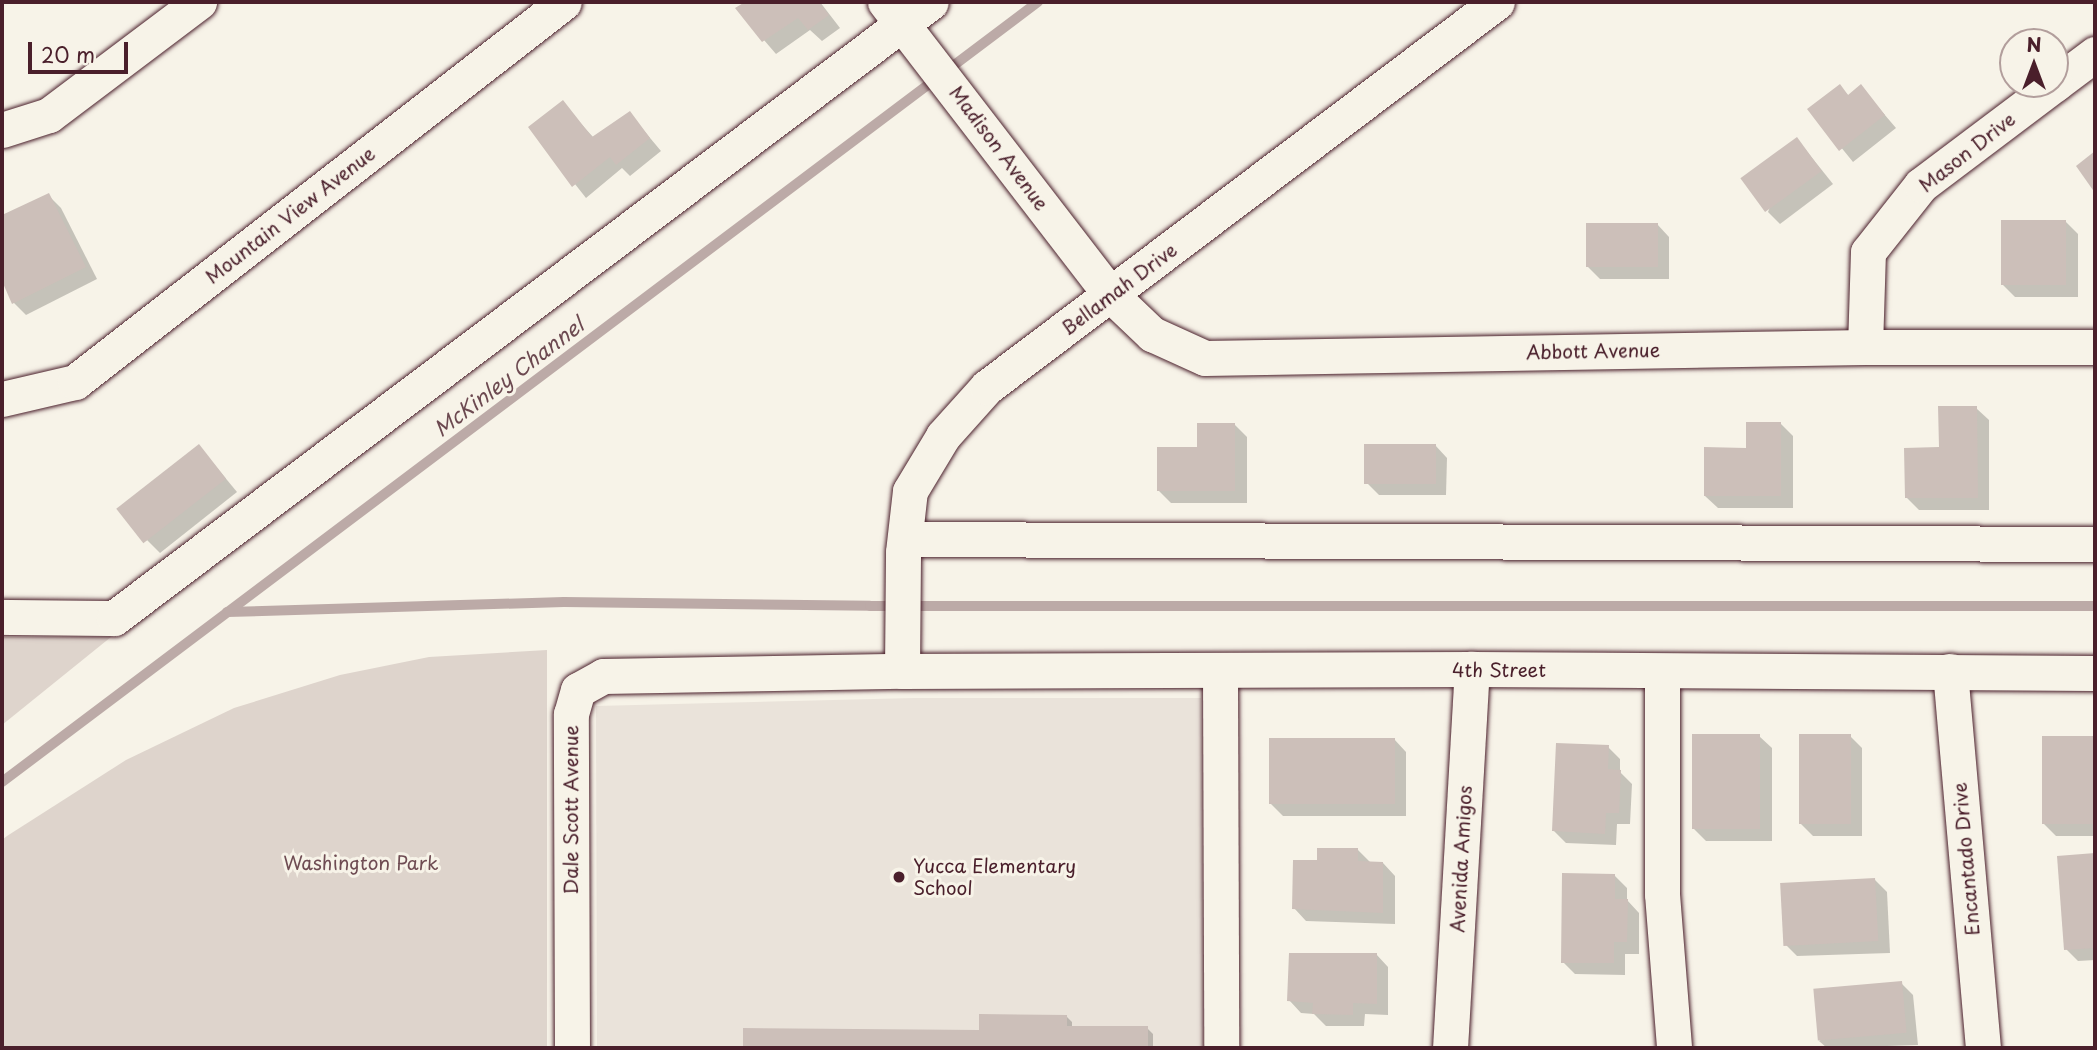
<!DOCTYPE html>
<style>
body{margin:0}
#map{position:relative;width:2097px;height:1050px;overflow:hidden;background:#f7f3e8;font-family:"Playpen Sans",sans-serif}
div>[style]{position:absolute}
.built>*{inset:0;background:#eae3da}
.green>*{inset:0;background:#ded4cc}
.shadow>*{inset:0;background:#0003}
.stream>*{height:10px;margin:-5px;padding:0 5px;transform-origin:5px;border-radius:5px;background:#bcaaa7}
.building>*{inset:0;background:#ccbfb9;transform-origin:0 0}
.roads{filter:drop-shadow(0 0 2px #4a1f2b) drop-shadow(0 0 2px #4a1f2b)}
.minor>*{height:35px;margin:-17.5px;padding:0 17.5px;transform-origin:17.5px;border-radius:17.5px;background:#f7f3e8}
.dots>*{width:19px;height:19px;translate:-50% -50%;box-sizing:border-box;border:4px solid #f7f3e8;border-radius:50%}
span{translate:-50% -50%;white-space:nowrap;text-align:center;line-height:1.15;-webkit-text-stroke:6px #f7f3e8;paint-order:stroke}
.street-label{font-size:19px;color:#4a1f2b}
.park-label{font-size:19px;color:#6f4c53}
.poi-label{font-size:19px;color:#4a1f2b}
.left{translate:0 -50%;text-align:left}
.water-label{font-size:21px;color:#6c4950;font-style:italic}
.frame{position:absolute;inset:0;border:4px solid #4a1f2b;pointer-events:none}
.north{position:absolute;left:1999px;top:28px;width:70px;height:70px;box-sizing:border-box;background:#f7f3e8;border:2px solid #b29e9c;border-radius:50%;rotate:0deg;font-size:19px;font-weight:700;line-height:28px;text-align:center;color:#4a1f2b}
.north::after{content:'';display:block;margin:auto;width:24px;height:32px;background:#4a1f2b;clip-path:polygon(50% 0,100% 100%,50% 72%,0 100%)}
.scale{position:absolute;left:28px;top:42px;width:100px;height:32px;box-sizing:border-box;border:4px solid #4a1f2b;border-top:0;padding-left:9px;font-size:21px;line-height:24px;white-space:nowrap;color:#4a1f2b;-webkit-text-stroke:5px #f7f3e8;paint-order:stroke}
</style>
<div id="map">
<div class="built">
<div style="clip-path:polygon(914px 698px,1201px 698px,1203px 1048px,597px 1048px,596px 706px)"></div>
</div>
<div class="green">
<div style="clip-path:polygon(2px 637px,111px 637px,2px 725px)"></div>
<div style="clip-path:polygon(547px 650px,547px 1048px,2px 1048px,2px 840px,7px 836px,126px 760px,234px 708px,340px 675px,429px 657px)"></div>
</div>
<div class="shadow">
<div style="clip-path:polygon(748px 2px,820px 2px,840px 28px,822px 41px,810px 30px,776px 54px,737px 9px)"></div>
<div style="clip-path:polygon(1840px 87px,1849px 96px,1861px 87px,1896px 128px,1853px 162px,1810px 109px)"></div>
<div style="clip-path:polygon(562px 103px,594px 138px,630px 114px,661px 151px,630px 176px,622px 168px,586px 198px,530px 127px)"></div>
<div style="clip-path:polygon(1797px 139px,1833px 184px,1780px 224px,1768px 212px)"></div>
<div style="clip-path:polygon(49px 196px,61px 208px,97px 279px,26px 315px,14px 303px,2px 277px,2px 217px)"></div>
<div style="clip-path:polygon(2066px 222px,2078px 234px,2078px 297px,2015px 297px,2003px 285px)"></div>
<div style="clip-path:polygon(1657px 224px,1669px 237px,1669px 279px,1600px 279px,1588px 267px)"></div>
<div style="clip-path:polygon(1976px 408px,1989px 420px,1989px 510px,1919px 510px,1906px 497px,1941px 449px)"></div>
<div style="clip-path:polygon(1234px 424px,1247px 437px,1247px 503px,1171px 503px,1159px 491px,1198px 449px)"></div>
<div style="clip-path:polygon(1781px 424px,1793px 436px,1793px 508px,1718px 508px,1705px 496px,1748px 450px)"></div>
<div style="clip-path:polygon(1435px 445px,1447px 458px,1446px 495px,1379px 495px,1367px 483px)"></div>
<div style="clip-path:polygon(199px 446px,237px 492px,160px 553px,147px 540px)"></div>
<div style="clip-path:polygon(1759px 736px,1772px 748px,1772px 841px,1706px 841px,1694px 829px)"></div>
<div style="clip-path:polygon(1850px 736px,1862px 748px,1862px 836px,1813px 836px,1801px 824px)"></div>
<div style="clip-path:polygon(2094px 738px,2095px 836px,2056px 836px,2044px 824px)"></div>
<div style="clip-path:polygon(1394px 739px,1406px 752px,1406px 816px,1283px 816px,1271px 804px)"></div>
<div style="clip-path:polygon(1608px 747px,1620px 759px,1620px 772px,1632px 784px,1630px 824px,1617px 824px,1616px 845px,1566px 843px,1554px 831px)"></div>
<div style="clip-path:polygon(1358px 850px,1371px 863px,1383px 863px,1395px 876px,1395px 924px,1306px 921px,1294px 908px,1319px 862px)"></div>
<div style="clip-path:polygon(2095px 855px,2095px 960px,2078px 961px,2066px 949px,2059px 857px)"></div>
<div style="clip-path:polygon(1615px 876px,1627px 888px,1627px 900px,1639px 913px,1639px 954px,1625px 954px,1625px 975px,1575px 974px,1563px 962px)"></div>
<div style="clip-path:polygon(1875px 880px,1887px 892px,1890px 953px,1797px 956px,1785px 944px)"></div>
<div style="clip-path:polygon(1376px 954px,1388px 967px,1388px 1015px,1365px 1014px,1364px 1026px,1326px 1026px,1314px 1014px,1301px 1013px,1289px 1000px)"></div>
<div style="clip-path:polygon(1901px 983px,1913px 995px,1918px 1045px,1827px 1048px,1819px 1041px)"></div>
<div style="clip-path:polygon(1067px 1017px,1072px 1022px,1072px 1028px,1147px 1028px,1153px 1034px,1153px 1048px,745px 1048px,745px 1029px,981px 1032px)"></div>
</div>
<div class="stream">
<div style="left:227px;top:612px;width:337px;rotate:-1.7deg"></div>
<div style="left:564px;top:602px;width:306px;rotate:0.7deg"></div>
<div style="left:870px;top:606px;width:1225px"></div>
<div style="left:2px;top:782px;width:1297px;rotate:-36.98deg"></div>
</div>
<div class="building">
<div style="clip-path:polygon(745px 2px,819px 2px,829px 15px,808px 30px,798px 18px,762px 42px,735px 8px)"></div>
<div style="clip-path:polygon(1840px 84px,1848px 95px,1861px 84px,1885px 115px,1839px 151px,1807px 109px)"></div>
<div style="clip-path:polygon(563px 100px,592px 137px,630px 111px,650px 138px,616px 165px,610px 157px,572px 187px,528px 127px)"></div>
<div style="left:1797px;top:137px;width:42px;height:70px;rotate:54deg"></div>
<div style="clip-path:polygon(2095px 151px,2095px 193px,2076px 166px)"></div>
<div style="clip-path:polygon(49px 193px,86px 267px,12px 304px,2px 281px,2px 215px)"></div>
<div style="left:2001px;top:220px;width:65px;height:65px"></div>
<div style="left:1586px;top:223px;width:72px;height:44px"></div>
<div style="clip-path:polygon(1938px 406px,1977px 406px,1978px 498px,1905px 498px,1904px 448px,1939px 447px)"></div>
<div style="clip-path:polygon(1746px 422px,1781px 422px,1781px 496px,1704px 496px,1704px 447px,1746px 448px)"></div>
<div style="clip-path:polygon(1197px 423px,1235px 423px,1235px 491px,1157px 491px,1157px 447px,1197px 447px)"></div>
<div style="left:199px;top:444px;width:44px;height:105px;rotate:52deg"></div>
<div style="left:1364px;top:444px;width:72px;height:40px"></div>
<div style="left:1692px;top:734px;width:68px;height:95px"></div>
<div style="left:1799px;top:734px;width:52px;height:90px"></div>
<div style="left:2042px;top:736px;width:53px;height:88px"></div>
<div style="left:1269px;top:738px;width:126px;height:66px"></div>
<div style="clip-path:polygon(1556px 743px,1609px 745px,1608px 769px,1621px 770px,1619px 813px,1606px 813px,1605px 834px,1552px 831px)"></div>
<div style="clip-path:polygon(1317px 848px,1358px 848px,1358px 861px,1383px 862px,1383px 913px,1292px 909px,1293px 860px,1317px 860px)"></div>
<div style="clip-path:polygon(2095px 853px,2095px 948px,2064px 950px,2057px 856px)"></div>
<div style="clip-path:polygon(1562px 873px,1615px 874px,1615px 899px,1628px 899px,1627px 942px,1614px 942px,1614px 963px,1561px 963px)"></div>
<div style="left:1875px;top:878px;width:63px;height:95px;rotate:87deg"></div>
<div style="clip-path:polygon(1289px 953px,1377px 953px,1377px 1004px,1353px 1003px,1353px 1015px,1312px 1014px,1313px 1003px,1287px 1001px)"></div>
<div style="left:1902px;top:981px;width:52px;height:89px;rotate:85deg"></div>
<div style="clip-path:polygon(979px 1014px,1067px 1015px,1067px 1026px,1148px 1026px,1148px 1048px,743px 1048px,743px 1028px,979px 1030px)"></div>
</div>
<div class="roads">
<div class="minor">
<div style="left:885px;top:2px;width:370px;rotate:52.4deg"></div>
<div style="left:1111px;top:295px;width:57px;rotate:43.6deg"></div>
<div style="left:1152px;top:334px;width:58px;rotate:24.4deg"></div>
<div style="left:1205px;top:358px;width:660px;rotate:-0.95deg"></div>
<div style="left:1865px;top:347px;width:230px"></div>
<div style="left:2055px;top:84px;width:50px;rotate:-36.9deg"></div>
<div style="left:2px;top:130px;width:49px;rotate:-17.7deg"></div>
<div style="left:49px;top:115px;width:188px;rotate:-37deg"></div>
<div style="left:1865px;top:347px;width:95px;rotate:-88.2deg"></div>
<div style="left:1868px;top:252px;width:85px;rotate:-51.7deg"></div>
<div style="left:1921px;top:185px;width:168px;rotate:-37deg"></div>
<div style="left:2px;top:399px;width:75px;rotate:-13.1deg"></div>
<div style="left:75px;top:382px;width:619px;rotate:-37.85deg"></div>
<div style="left:905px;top:539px;width:1190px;rotate:0.24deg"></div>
<div style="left:2px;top:617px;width:112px;rotate:0.5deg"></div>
<div style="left:114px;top:618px;width:1023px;rotate:-37.02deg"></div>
<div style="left:902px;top:671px;width:119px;rotate:-89.5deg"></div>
<div style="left:903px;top:552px;width:61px;rotate:-83.5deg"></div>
<div style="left:910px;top:491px;width:64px;rotate:-59deg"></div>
<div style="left:943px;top:436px;width:66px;rotate:-48.1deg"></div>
<div style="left:987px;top:387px;width:639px;rotate:-37.05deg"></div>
<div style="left:1950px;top:671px;width:378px;rotate:85deg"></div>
<div style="left:1220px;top:672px;width:376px;rotate:89.8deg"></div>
<div style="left:1662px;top:672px;width:222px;rotate:90deg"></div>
<div style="left:1662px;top:894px;width:154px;rotate:85.5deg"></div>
<div style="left:572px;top:1048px;width:334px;rotate:-90.2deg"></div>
<div style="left:571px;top:714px;width:25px;rotate:-74deg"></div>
<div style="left:578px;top:690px;width:29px;rotate:-29deg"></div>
<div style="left:603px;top:676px;width:299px;rotate:-1deg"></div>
<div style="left:902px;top:671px;width:570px;rotate:-0.2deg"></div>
<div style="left:1472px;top:669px;width:623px;rotate:0.37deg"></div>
<div style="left:1450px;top:1048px;width:380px;rotate:-86.7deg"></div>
</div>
</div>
<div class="dots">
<div style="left:899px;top:877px;background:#4a1f2b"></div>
</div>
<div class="street-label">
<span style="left:999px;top:148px;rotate:53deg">Madison Avenue</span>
<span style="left:1967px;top:152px;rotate:-38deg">Mason Drive</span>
<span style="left:290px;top:215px;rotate:-38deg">Mountain View Avenue</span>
<span style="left:1119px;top:289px;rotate:-37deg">Bellamah Drive</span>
<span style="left:1593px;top:351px;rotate:-1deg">Abbott Avenue</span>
<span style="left:1499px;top:670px">4th Street</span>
<span style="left:571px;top:810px;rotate:-90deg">Dale Scott Avenue</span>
<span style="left:1461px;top:859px;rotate:-87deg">Avenida Amigos</span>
<span style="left:1966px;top:859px;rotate:-95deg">Encantado Drive</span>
</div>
<div class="park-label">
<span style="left:361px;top:863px">Washington Park</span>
</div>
<div class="poi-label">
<span class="left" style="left:913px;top:877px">Yucca Elementary<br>School</span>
</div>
<div class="water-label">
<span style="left:508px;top:376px;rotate:-37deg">McKinley Channel</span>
</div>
<div class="frame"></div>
<div class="north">N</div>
<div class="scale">20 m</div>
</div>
